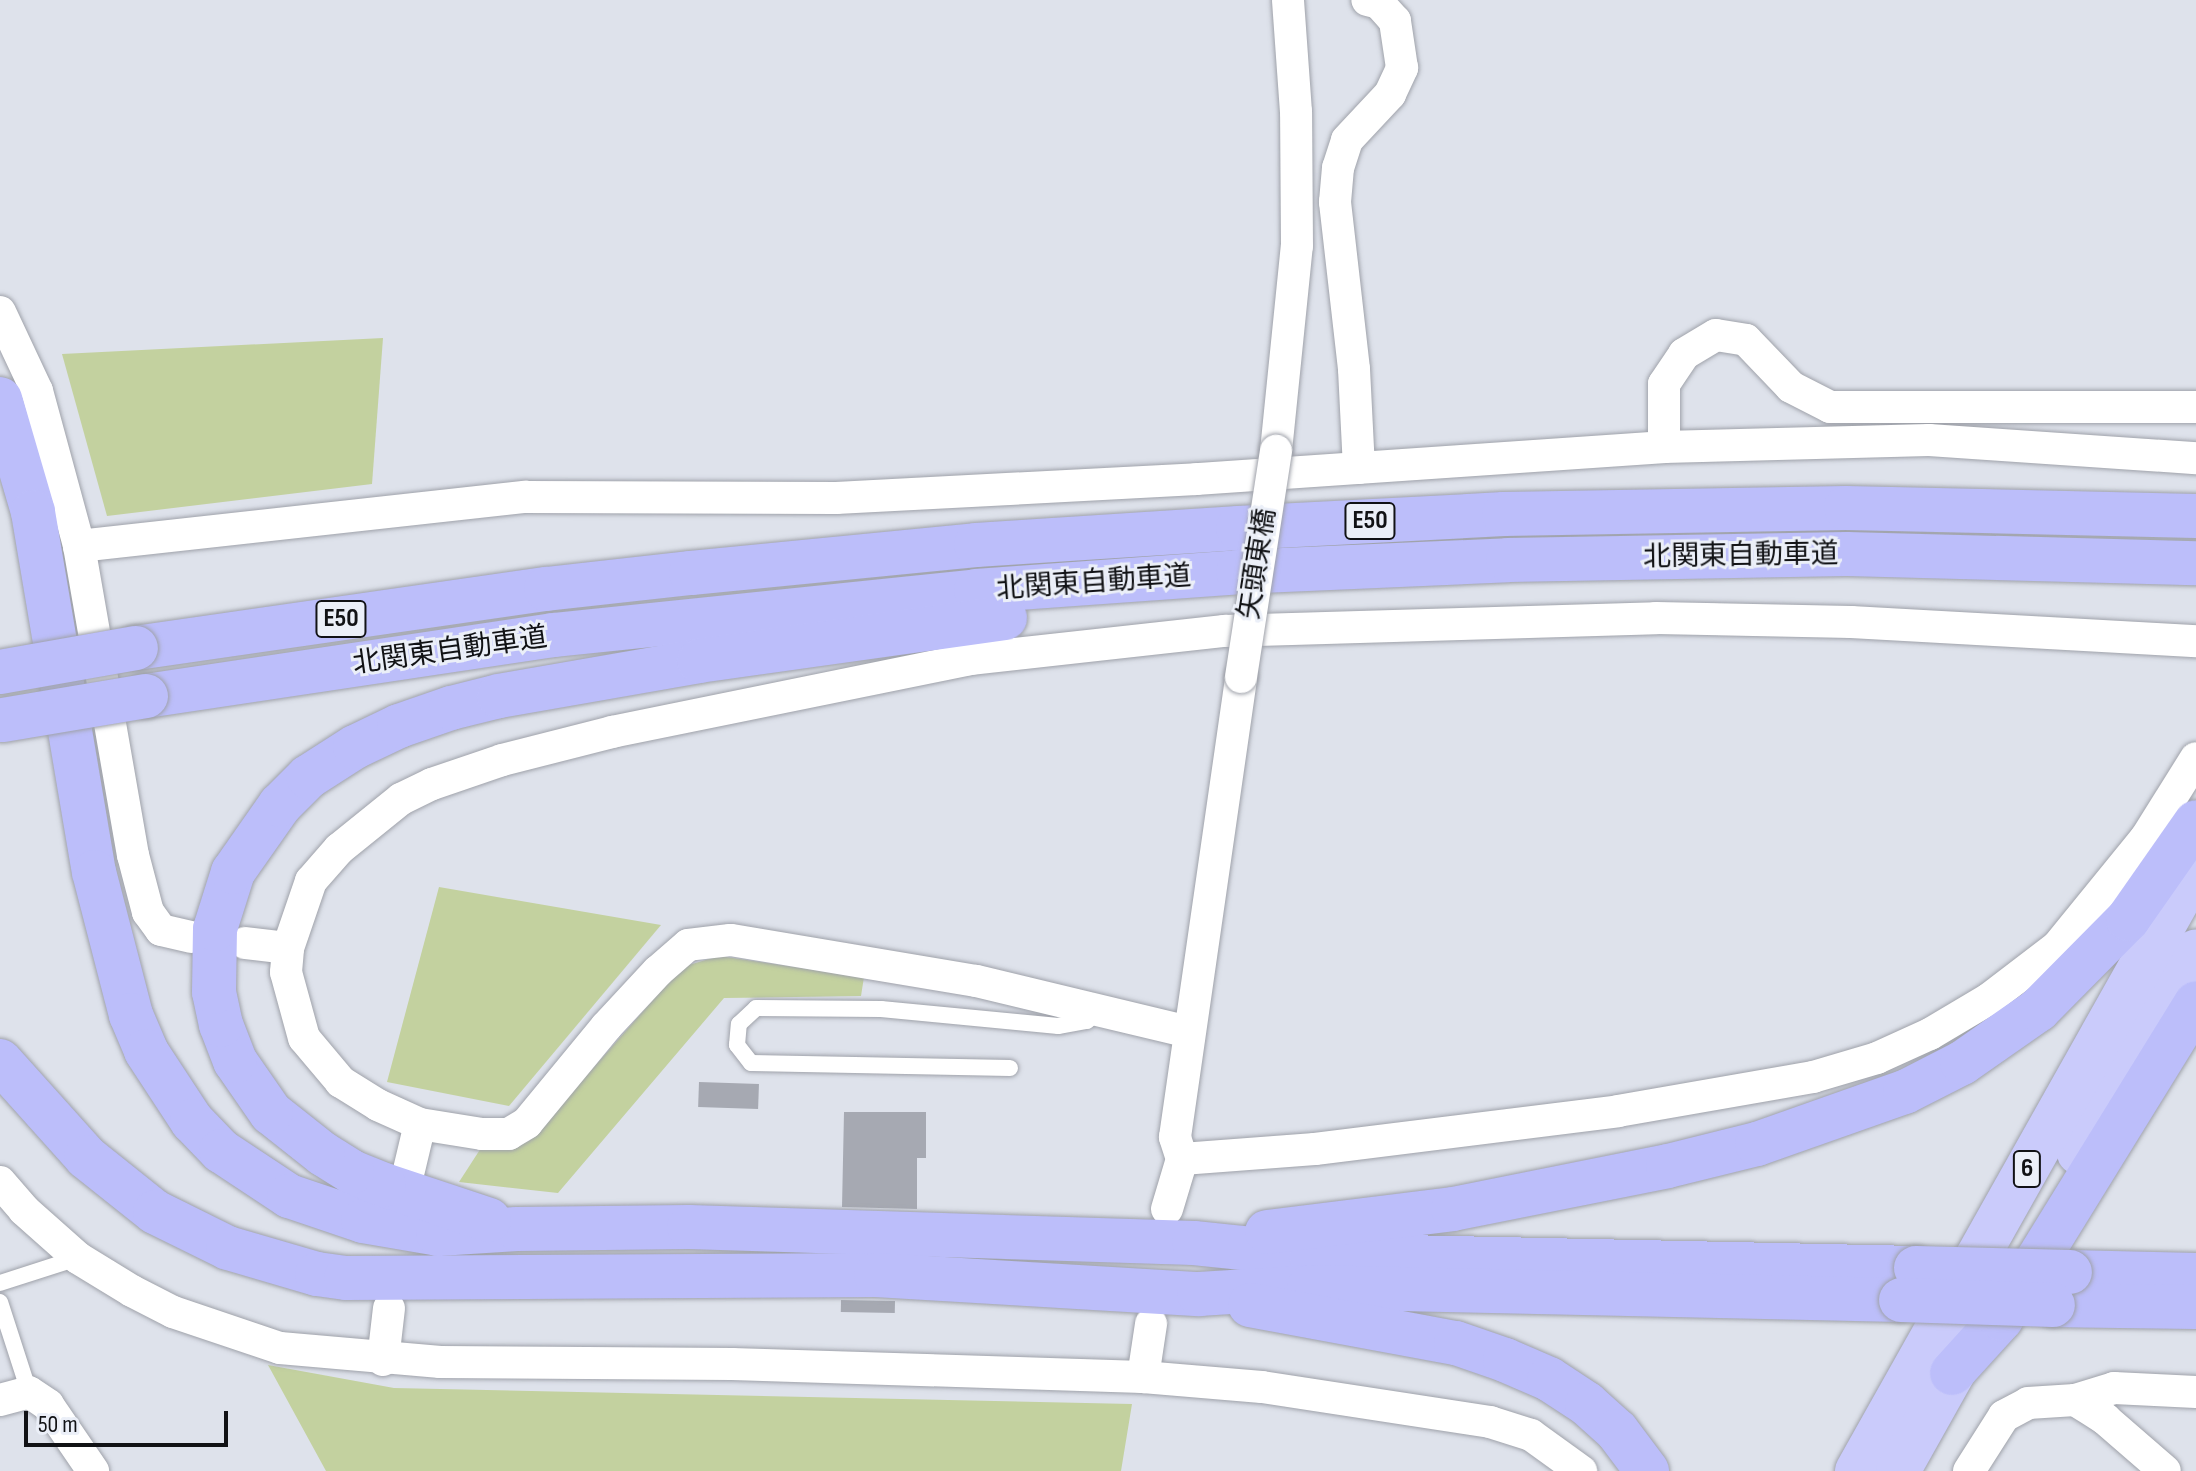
<!DOCTYPE html>
<meta charset="utf-8">
<style>
body{margin:0}
#map{position:relative;width:2196px;height:1471px;overflow:hidden;background:#dee2eb;font-family:"Sofia Sans Condensed","Noto Sans JP",sans-serif}
div>[style]{position:absolute}
.green>*{inset:0;background:#c3d19f}
.building>*{inset:0;background:#a6a9b2;transform-origin:0 0}
.roads{filter:drop-shadow(0 0 2px #9fa2aa) drop-shadow(0 0 2px #9fa2aa)}
.service>*{height:16px;margin:-8px;padding:0 8px;transform-origin:8px;border-radius:8px;background:#fff}
.minor>*{height:32px;margin:-16px;padding:0 16px;transform-origin:16px;border-radius:16px;background:#fff}
.trunk>*{height:44px;margin:-22px;padding:0 22px;transform-origin:22px;border-radius:22px;background:#cacbfb}
.motorway>*{height:44px;margin:-22px;padding:0 22px;transform-origin:22px;border-radius:22px;background:#bcbefa}
.bridges{filter:drop-shadow(0 0 2px #9fa2aa) drop-shadow(0 0 2px #9fa2aa)}
.minor-bridge>*{height:32px;margin:-16px;padding:0 16px;transform-origin:16px;border-radius:16px;background:#fff}
.motorway-bridge>*{height:44px;margin:-22px;padding:0 22px;transform-origin:22px;border-radius:22px;background:#bcbefa}
span{translate:-50% -50%;white-space:nowrap;text-align:center;line-height:1.15;-webkit-text-stroke:6px #ebeff8;paint-order:stroke}
.shield-label span{padding:2px 6px;background:#ebeff8;border:2px solid;border-radius:6px;-webkit-text-stroke-width:0}
.shield-label{font-size:26px;color:#111215;font-weight:700}
.street-label{font-size:28px;color:#111215}
.scale{position:absolute;left:24px;top:1411px;width:204px;height:36px;box-sizing:border-box;border:4px solid #111215;border-top:0;padding-left:10px;font-size:24px;line-height:28px;white-space:nowrap;color:#111215;-webkit-text-stroke:6px #ebeff8;paint-order:stroke}
</style>
<div id="map">
<div class="green">
<div style="clip-path:polygon(383px 338px,372px 484px,107px 516px,62px 354px)"></div>
<div style="clip-path:polygon(439px 887px,661px 925px,509px 1106px,387px 1082px)"></div>
<div style="clip-path:polygon(719px 956px,864px 977px,861px 996px,724px 998px,558px 1193px,459px 1182px,481px 1148px,529px 1141px,682px 967px)"></div>
<div style="clip-path:polygon(268px 1365px,394px 1388px,1132px 1404px,1121px 1471px,326px 1471px)"></div>
</div>
<div class="building">
<div style="left:699px;top:1082px;width:60px;height:25px;rotate:2deg"></div>
<div style="clip-path:polygon(844px 1112px,926px 1112px,926px 1158px,917px 1158px,917px 1209px,842px 1207px)"></div>
<div style="left:841px;top:1300px;width:54px;height:12px;rotate:1deg"></div>
</div>
<div class="roads">
<div class="service">
<div style="left:1010px;top:1068px;width:259px;rotate:-178.9deg"></div>
<div style="left:751px;top:1063px;width:23px;rotate:-128deg"></div>
<div style="left:737px;top:1045px;width:21px;rotate:-85deg"></div>
<div style="left:739px;top:1024px;width:23px;rotate:-43deg"></div>
<div style="left:756px;top:1008px;width:125px;rotate:0.5deg"></div>
<div style="left:881px;top:1009px;width:178px;rotate:5.5deg"></div>
<div style="left:1058px;top:1026px;width:29px;rotate:-10deg"></div>
<div style="left:1087px;top:1021px;width:15px;rotate:-42deg"></div>
<div style="left:0;top:1283px;width:82px;rotate:-17.8deg"></div>
<div style="left:0;top:1302px;width:95px;rotate:72.1deg"></div>
</div>
<div class="minor">
<div style="left:0;top:312px;width:87px;rotate:64.9deg"></div>
<div style="left:37px;top:391px;width:161px;rotate:74.8deg"></div>
<div style="left:79px;top:546px;width:314px;rotate:80.1deg"></div>
<div style="left:133px;top:855px;width:59px;rotate:75.3deg"></div>
<div style="left:148px;top:912px;width:22px;rotate:54deg"></div>
<div style="left:161px;top:930px;width:31px;rotate:13deg"></div>
<div style="left:1664px;top:447px;width:63px;rotate:-90deg"></div>
<div style="left:1664px;top:384px;width:36px;rotate:-56deg"></div>
<div style="left:1684px;top:354px;width:37px;rotate:-31deg"></div>
<div style="left:1716px;top:335px;width:30px;rotate:9deg"></div>
<div style="left:1746px;top:340px;width:65px;rotate:46.2deg"></div>
<div style="left:1791px;top:387px;width:44px;rotate:27.1deg"></div>
<div style="left:1830px;top:407px;width:366px"></div>
<div style="left:1276px;top:451px;width:206px;rotate:-84.2deg"></div>
<div style="left:1297px;top:246px;width:134px;rotate:-90.4deg"></div>
<div style="left:1296px;top:112px;width:112px;rotate:-94.1deg"></div>
<div style="left:1359px;top:468px;width:99px;rotate:-92.9deg"></div>
<div style="left:1354px;top:369px;width:168px;rotate:-96.5deg"></div>
<div style="left:1335px;top:202px;width:34px;rotate:-85deg"></div>
<div style="left:1338px;top:168px;width:29px;rotate:-72deg"></div>
<div style="left:1347px;top:140px;width:63px;rotate:-46.9deg"></div>
<div style="left:1390px;top:94px;width:29px;rotate:-65deg"></div>
<div style="left:1402px;top:68px;width:48px;rotate:-98.5deg"></div>
<div style="left:1395px;top:21px;width:24px;rotate:-132deg"></div>
<div style="left:1379px;top:3px;width:12px;rotate:-166deg"></div>
<div style="left:79px;top:546px;width:449px;rotate:-6.3deg"></div>
<div style="left:525px;top:497px;width:311px;rotate:0.2deg"></div>
<div style="left:836px;top:498px;width:361px;rotate:-3deg"></div>
<div style="left:1197px;top:479px;width:468px;rotate:-3.9deg"></div>
<div style="left:1664px;top:447px;width:265px;rotate:-1.5deg"></div>
<div style="left:1929px;top:440px;width:268px;rotate:3.9deg"></div>
<div style="left:245px;top:943px;width:43px;rotate:6.6deg"></div>
<div style="left:1189px;top:1032px;width:219px;rotate:-166.5deg"></div>
<div style="left:976px;top:981px;width:249px;rotate:-170.5deg"></div>
<div style="left:730px;top:940px;width:42px;rotate:173.2deg"></div>
<div style="left:688px;top:945px;width:40px;rotate:139deg"></div>
<div style="left:658px;top:971px;width:76px;rotate:132.9deg"></div>
<div style="left:606px;top:1027px;width:124px;rotate:129.5deg"></div>
<div style="left:527px;top:1123px;width:21px;rotate:149deg"></div>
<div style="left:509px;top:1134px;width:27px;rotate:180deg"></div>
<div style="left:482px;top:1134px;width:63px;rotate:-170.8deg"></div>
<div style="left:420px;top:1124px;width:46px;rotate:-155.7deg"></div>
<div style="left:378px;top:1105px;width:44px;rotate:-148.1deg"></div>
<div style="left:341px;top:1082px;width:57px;rotate:-130.1deg"></div>
<div style="left:304px;top:1038px;width:68px;rotate:-105.3deg"></div>
<div style="left:286px;top:972px;width:24px;rotate:-85deg"></div>
<div style="left:288px;top:948px;width:71px;rotate:-71.1deg"></div>
<div style="left:311px;top:881px;width:43px;rotate:-48.8deg"></div>
<div style="left:339px;top:849px;width:80px;rotate:-38.9deg"></div>
<div style="left:401px;top:799px;width:34px;rotate:-26deg"></div>
<div style="left:432px;top:784px;width:74px;rotate:-18.9deg"></div>
<div style="left:502px;top:760px;width:114px;rotate:-14.3deg"></div>
<div style="left:612px;top:732px;width:365px;rotate:-11.5deg"></div>
<div style="left:970px;top:659px;width:256px;rotate:-6.3deg"></div>
<div style="left:1224px;top:631px;width:432px;rotate:-1.7deg"></div>
<div style="left:1656px;top:618px;width:195px;rotate:1.2deg"></div>
<div style="left:1851px;top:622px;width:346px;rotate:3.2deg"></div>
<div style="left:1182px;top:1159px;width:133px;rotate:-4.3deg"></div>
<div style="left:1315px;top:1149px;width:305px;rotate:-7.1deg"></div>
<div style="left:1618px;top:1111px;width:198px;rotate:-9.9deg"></div>
<div style="left:1813px;top:1077px;width:67px;rotate:-16.5deg"></div>
<div style="left:1877px;top:1058px;width:58px;rotate:-24.4deg"></div>
<div style="left:1930px;top:1034px;width:69px;rotate:-30.7deg"></div>
<div style="left:1989px;top:999px;width:86px;rotate:-37.4deg"></div>
<div style="left:2057px;top:947px;width:141px;rotate:-50.8deg"></div>
<div style="left:2146px;top:838px;width:94px;rotate:-58deg"></div>
<div style="left:409px;top:1170px;width:47px;rotate:-76.6deg"></div>
<div style="left:0;top:1182px;width:37px;rotate:49deg"></div>
<div style="left:24px;top:1210px;width:72px;rotate:41.6deg"></div>
<div style="left:78px;top:1258px;width:63px;rotate:31.4deg"></div>
<div style="left:132px;top:1291px;width:46px;rotate:27.1deg"></div>
<div style="left:173px;top:1312px;width:113px;rotate:18.6deg"></div>
<div style="left:280px;top:1348px;width:161px;rotate:5deg"></div>
<div style="left:440px;top:1362px;width:292px;rotate:0.4deg"></div>
<div style="left:732px;top:1364px;width:411px;rotate:1.8deg"></div>
<div style="left:1143px;top:1377px;width:119px;rotate:4.8deg"></div>
<div style="left:1262px;top:1387px;width:231px;rotate:8.7deg"></div>
<div style="left:1490px;top:1422px;width:43px;rotate:17.6deg"></div>
<div style="left:1531px;top:1435px;width:62px;rotate:35.8deg"></div>
<div style="left:1167px;top:1209px;width:52px;rotate:-73.3deg"></div>
<div style="left:1182px;top:1159px;width:23px;rotate:-108deg"></div>
<div style="left:1175px;top:1137px;width:465px;rotate:-81.8deg"></div>
<div style="left:383px;top:1360px;width:52px;rotate:-83.4deg"></div>
<div style="left:1143px;top:1377px;width:54px;rotate:-81.4deg"></div>
<div style="left:0;top:1400px;width:30px;rotate:-15deg"></div>
<div style="left:29px;top:1392px;width:23px;rotate:34deg"></div>
<div style="left:48px;top:1405px;width:80px;rotate:55.7deg"></div>
<div style="left:2075px;top:1400px;width:41px;rotate:-17.1deg"></div>
<div style="left:2114px;top:1388px;width:82px;rotate:2.8deg"></div>
<div style="left:1969px;top:1471px;width:65px;rotate:-57.5deg"></div>
<div style="left:2004px;top:1416px;width:27px;rotate:-28deg"></div>
<div style="left:2028px;top:1403px;width:47px;rotate:-3.7deg"></div>
<div style="left:2075px;top:1400px;width:36px;rotate:32deg"></div>
<div style="left:2105px;top:1419px;width:79px;rotate:40.9deg"></div>
</div>
<div class="trunk">
<div style="left:2079px;top:1153px;width:233px;rotate:-59.9deg"></div>
<div style="left:1857px;top:1471px;width:692px;rotate:-60.66deg"></div>
<div style="left:1898px;top:1471px;width:149px;rotate:-60.7deg"></div>
</div>
<div class="motorway">
<div style="left:0;top:399px;width:118px;rotate:73.7deg"></div>
<div style="left:33px;top:512px;width:365px;rotate:80.4deg"></div>
<div style="left:94px;top:872px;width:148px;rotate:75.5deg"></div>
<div style="left:131px;top:1015px;width:39px;rotate:67deg"></div>
<div style="left:146px;top:1051px;width:84px;rotate:56.7deg"></div>
<div style="left:192px;top:1121px;width:42px;rotate:46deg"></div>
<div style="left:221px;top:1151px;width:82px;rotate:33.5deg"></div>
<div style="left:289px;top:1196px;width:78px;rotate:18.7deg"></div>
<div style="left:363px;top:1221px;width:76px;rotate:9.8deg"></div>
<div style="left:438px;top:1234px;width:79px;rotate:-3.6deg"></div>
<div style="left:517px;top:1229px;width:172px;rotate:-0.7deg"></div>
<div style="left:689px;top:1227px;width:505px;rotate:1.81deg"></div>
<div style="left:1194px;top:1243px;width:118px;rotate:5.9deg"></div>
<div style="left:1311px;top:1255px;width:605px;rotate:1.23deg"></div>
<div style="left:136px;top:648px;width:414px;rotate:-8.2deg"></div>
<div style="left:546px;top:589px;width:146px;rotate:-6.3deg"></div>
<div style="left:691px;top:573px;width:286px;rotate:-5.6deg"></div>
<div style="left:976px;top:545px;width:263px;rotate:-3.7deg"></div>
<div style="left:1238px;top:528px;width:266px;rotate:-3deg"></div>
<div style="left:1504px;top:514px;width:342px;rotate:-1deg"></div>
<div style="left:1846px;top:508px;width:350px;rotate:1.3deg"></div>
<div style="left:146px;top:696px;width:412px;rotate:-8.5deg"></div>
<div style="left:553px;top:635px;width:425px;rotate:-5.9deg"></div>
<div style="left:976px;top:591px;width:263px;rotate:-4.1deg"></div>
<div style="left:1238px;top:572px;width:270px;rotate:-2.5deg"></div>
<div style="left:1508px;top:560px;width:339px;rotate:-1deg"></div>
<div style="left:1847px;top:554px;width:349px;rotate:1.5deg"></div>
<div style="left:0;top:1061px;width:129px;rotate:48.1deg"></div>
<div style="left:86px;top:1157px;width:88px;rotate:38.6deg"></div>
<div style="left:155px;top:1212px;width:81px;rotate:26.3deg"></div>
<div style="left:228px;top:1248px;width:93px;rotate:16.3deg"></div>
<div style="left:317px;top:1274px;width:29px;rotate:8deg"></div>
<div style="left:346px;top:1278px;width:530px;rotate:-0.32deg"></div>
<div style="left:876px;top:1275px;width:324px;rotate:3.4deg"></div>
<div style="left:1199px;top:1294px;width:110px;rotate:-3.6deg"></div>
<div style="left:1309px;top:1287px;width:592px;rotate:1.26deg"></div>
<div style="left:489px;top:1220px;width:111px;rotate:-161.6deg"></div>
<div style="left:384px;top:1185px;width:35px;rotate:-158deg"></div>
<div style="left:352px;top:1172px;width:34px;rotate:-148deg"></div>
<div style="left:323px;top:1154px;width:66px;rotate:-141.7deg"></div>
<div style="left:271px;top:1113px;width:63px;rotate:-124.7deg"></div>
<div style="left:235px;top:1061px;width:39px;rotate:-111deg"></div>
<div style="left:221px;top:1025px;width:34px;rotate:-102deg"></div>
<div style="left:214px;top:992px;width:63px;rotate:-89.1deg"></div>
<div style="left:215px;top:929px;width:60px;rotate:-72.5deg"></div>
<div style="left:233px;top:872px;width:82px;rotate:-55deg"></div>
<div style="left:280px;top:805px;width:40px;rotate:-45deg"></div>
<div style="left:308px;top:777px;width:56px;rotate:-32.6deg"></div>
<div style="left:355px;top:747px;width:49px;rotate:-25.5deg"></div>
<div style="left:399px;top:726px;width:55px;rotate:-19.1deg"></div>
<div style="left:451px;top:708px;width:49px;rotate:-14deg"></div>
<div style="left:499px;top:696px;width:203px;rotate:-9.9deg"></div>
<div style="left:699px;top:661px;width:309px;rotate:-8deg"></div>
<div style="left:1267px;top:1232px;width:187px;rotate:-7deg"></div>
<div style="left:1453px;top:1209px;width:219px;rotate:-11.3deg"></div>
<div style="left:1668px;top:1166px;width:92px;rotate:-13.9deg"></div>
<div style="left:1757px;top:1144px;width:157px;rotate:-19.4deg"></div>
<div style="left:1905px;top:1092px;width:64px;rotate:-27deg"></div>
<div style="left:1962px;top:1063px;width:93px;rotate:-34.9deg"></div>
<div style="left:2038px;top:1010px;width:128px;rotate:-45.3deg"></div>
<div style="left:2128px;top:919px;width:118px;rotate:-55deg"></div>
<div style="left:2070px;top:1272px;width:126px;rotate:1.4deg"></div>
<div style="left:1250px;top:1305px;width:209px;rotate:10.5deg"></div>
<div style="left:1456px;top:1343px;width:52px;rotate:19.1deg"></div>
<div style="left:1505px;top:1360px;width:48px;rotate:23.4deg"></div>
<div style="left:1549px;top:1379px;width:45px;rotate:33.3deg"></div>
<div style="left:1587px;top:1404px;width:40px;rotate:42deg"></div>
<div style="left:1617px;top:1431px;width:50px;rotate:53.1deg"></div>
<div style="left:2053px;top:1305px;width:143px;rotate:0.8deg"></div>
<div style="left:1952px;top:1373px;width:73px;rotate:-47.8deg"></div>
<div style="left:2001px;top:1319px;width:371px;rotate:-58.3deg"></div>
</div>
</div>
<div class="bridges">
<div class="minor-bridge">
<div style="left:1241px;top:677px;width:229px;rotate:-81.2deg"></div>
</div>
<div class="motorway-bridge">
<div style="left:0;top:672px;width:138px;rotate:-10deg"></div>
<div style="left:3px;top:720px;width:145px;rotate:-9.5deg"></div>
<div style="left:1916px;top:1268px;width:154px;rotate:1.5deg"></div>
<div style="left:1901px;top:1300px;width:152px;rotate:1.9deg"></div>
</div>
</div>
<div class="shield-label">
<span style="left:1370px;top:521px">E50</span>
<span style="left:341px;top:619px">E50</span>
<span style="left:2027px;top:1169px">6</span>
</div>
<div class="street-label">
<span style="left:1741px;top:556px;rotate:-1deg">北関東自動車道</span>
<span style="left:1258px;top:564px;rotate:-81deg">矢頭東橋</span>
<span style="left:1094px;top:583px;rotate:-4deg">北関東自動車道</span>
<span style="left:450px;top:651px;rotate:-8deg">北関東自動車道</span>
</div>
<div class="scale">50 m</div>
</div>
